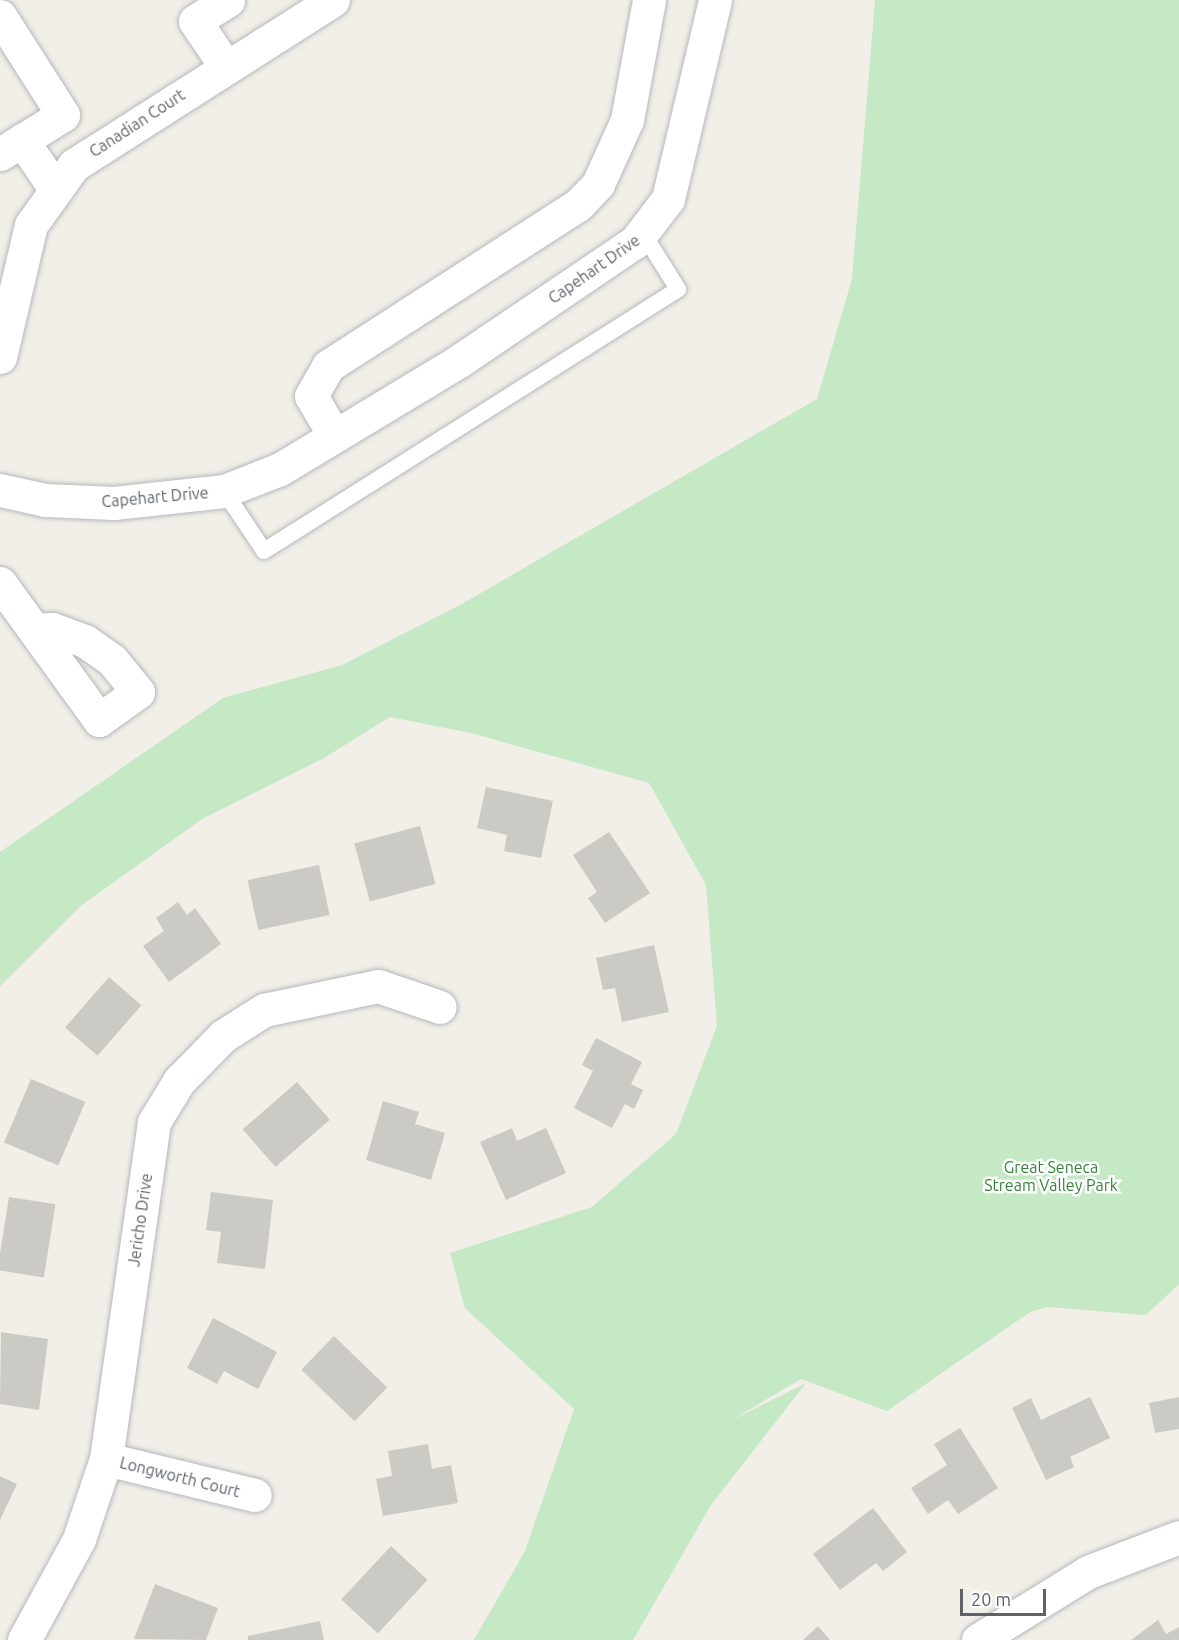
<!DOCTYPE html>
<style>
body{margin:0}
#map{position:relative;width:1179px;height:1640px;overflow:hidden;background:#f1efe8;font-family:Ubuntu,sans-serif}
div>[style]{position:absolute}
.green>*{inset:0;background:#c5e8c5}
.building>*{inset:0;background:#cccac5;transform-origin:0 0}
.roads{filter:drop-shadow(0 0 2px #b5b8bc) drop-shadow(0 0 2px #b5b8bc)}
.lane>*{height:16px;margin:-8px;padding:0 8px;transform-origin:8px;border-radius:8px;background:#fff}
.street>*{height:33px;margin:-16.5px;padding:0 16.5px;transform-origin:16.5px;border-radius:16.5px;background:#fff}
span{translate:-50% -50%;white-space:nowrap;text-align:center;line-height:1.15;-webkit-text-stroke:5px #fff;paint-order:stroke}
.street-label{font-size:16px;color:#5f6368}
.park-label{font-size:16px;color:#348238}
.scale{position:absolute;left:960px;top:1589px;width:86px;height:27px;box-sizing:border-box;border:3px solid #5f6368;border-top:0;padding-left:8px;font-size:18px;line-height:21px;white-space:nowrap;color:#5f6368;-webkit-text-stroke:4px #fff;paint-order:stroke}
</style>
<div id="map">
<div class="green">
<div style="clip-path:polygon(875px 0,1179px 0,1179px 1284px,1146px 1315px,1047px 1307px,1030px 1312px,887px 1411px,801px 1379px,730px 1421px,806px 1383px,711px 1505px,633px 1640px,474px 1640px,525px 1551px,574px 1409px,465px 1308px,450px 1253px,592px 1207px,676px 1134px,717px 1026px,706px 885px,649px 783px,471px 733px,390px 717px,324px 758px,202px 819px,82px 905px,0 986px,0 852px,223px 698px,342px 665px,460px 605px,817px 399px,852px 279px)"></div>
</div>
<div class="building">
<div style="clip-path:polygon(486px 787px,553px 801px,541px 858px,504px 851px,507px 835px,477px 828px)"></div>
<div style="left:420px;top:826px;width:60px;height:68px;rotate:75deg"></div>
<div style="clip-path:polygon(609px 832px,650px 893px,605px 923px,588px 898px,597px 892px,573px 855px)"></div>
<div style="left:319px;top:865px;width:51px;height:73px;rotate:78deg"></div>
<div style="clip-path:polygon(178px 902px,187px 915px,195px 908px,221px 944px,169px 982px,143px 946px,164px 931px,156px 918px)"></div>
<div style="clip-path:polygon(654px 945px,669px 1012px,622px 1022px,615px 988px,603px 990px,596px 958px)"></div>
<div style="left:109px;top:977px;width:43px;height:67px;rotate:41deg"></div>
<div style="clip-path:polygon(596px 1038px,642px 1062px,631px 1084px,643px 1090px,634px 1109px,625px 1104px,612px 1128px,574px 1108px,593px 1071px,582px 1065px)"></div>
<div style="left:31px;top:1079px;width:59px;height:69px;rotate:23deg"></div>
<div style="left:297px;top:1082px;width:50px;height:72px;rotate:49deg"></div>
<div style="clip-path:polygon(383px 1101px,419px 1112px,415px 1124px,445px 1133px,431px 1180px,366px 1160px)"></div>
<div style="clip-path:polygon(512px 1128px,517px 1141px,546px 1128px,566px 1173px,506px 1200px,480px 1142px)"></div>
<div style="clip-path:polygon(211px 1192px,273px 1200px,265px 1269px,217px 1263px,221px 1232px,206px 1230px)"></div>
<div style="left:9px;top:1197px;width:47px;height:74px;rotate:9deg"></div>
<div style="clip-path:polygon(213px 1318px,277px 1352px,258px 1389px,224px 1371px,217px 1384px,187px 1368px)"></div>
<div style="clip-path:polygon(1px 1332px,48px 1339px,39px 1410px,0 1404px)"></div>
<div style="left:334px;top:1336px;width:74px;height:47px;rotate:44deg"></div>
<div style="clip-path:polygon(1090px 1397px,1110px 1438px,1070px 1457px,1074px 1467px,1046px 1480px,1012px 1408px,1031px 1398px,1041px 1420px)"></div>
<div style="clip-path:polygon(1179px 1397px,1179px 1429px,1155px 1433px,1149px 1403px)"></div>
<div style="clip-path:polygon(960px 1428px,998px 1488px,958px 1514px,948px 1500px,928px 1514px,911px 1488px,947px 1465px,934px 1444px)"></div>
<div style="clip-path:polygon(428px 1444px,432px 1469px,451px 1465px,458px 1503px,383px 1516px,376px 1479px,392px 1476px,388px 1451px)"></div>
<div style="clip-path:polygon(0 1476px,17px 1484px,0 1520px)"></div>
<div style="clip-path:polygon(873px 1508px,907px 1552px,883px 1571px,876px 1563px,840px 1590px,813px 1554px)"></div>
<div style="left:391px;top:1546px;width:50px;height:73px;rotate:43deg"></div>
<div style="clip-path:polygon(155px 1584px,218px 1608px,206px 1640px,134px 1639px)"></div>
<div style="clip-path:polygon(1158px 1620px,1166px 1634px,1179px 1627px,1179px 1640px,1131px 1640px)"></div>
<div style="clip-path:polygon(320px 1621px,324px 1640px,248px 1640px,248px 1636px)"></div>
<div style="clip-path:polygon(818px 1626px,830px 1640px,803px 1640px)"></div>
</div>
<div class="roads">
<div class="lane">
<div style="left:224px;top:491px;width:72px;rotate:56.3deg"></div>
<div style="left:264px;top:551px;width:490px;rotate:-32.3deg"></div>
<div style="left:678px;top:289px;width:64px;rotate:-122.2deg"></div>
</div>
<div class="street">
<div style="left:0;top:16px;width:117px;rotate:57.5deg"></div>
<div style="left:63px;top:115px;width:74px;rotate:148.2deg"></div>
<div style="left:226px;top:67px;width:55px;rotate:-124deg"></div>
<div style="left:195px;top:21px;width:39px;rotate:-32deg"></div>
<div style="left:22px;top:140px;width:57px;rotate:55.8deg"></div>
<div style="left:0;top:357px;width:136px;rotate:-76.8deg"></div>
<div style="left:31px;top:225px;width:74px;rotate:-54.4deg"></div>
<div style="left:74px;top:165px;width:307px;rotate:-32.5deg"></div>
<div style="left:334px;top:435px;width:45px;rotate:-120.5deg"></div>
<div style="left:311px;top:396px;width:34px;rotate:-60deg"></div>
<div style="left:328px;top:366px;width:297px;rotate:-32.8deg"></div>
<div style="left:578px;top:205px;width:29px;rotate:-46deg"></div>
<div style="left:598px;top:184px;width:70px;rotate:-65.6deg"></div>
<div style="left:627px;top:120px;width:122px;rotate:-79.6deg"></div>
<div style="left:0;top:490px;width:46px;rotate:12.5deg"></div>
<div style="left:45px;top:500px;width:69px;rotate:2.5deg"></div>
<div style="left:114px;top:503px;width:111px;rotate:-6.2deg"></div>
<div style="left:224px;top:491px;width:60px;rotate:-21.4deg"></div>
<div style="left:280px;top:469px;width:209px;rotate:-31.1deg"></div>
<div style="left:459px;top:361px;width:212px;rotate:-34.1deg"></div>
<div style="left:635px;top:242px;width:54px;rotate:-52.5deg"></div>
<div style="left:668px;top:199px;width:204px;rotate:-76.7deg"></div>
<div style="left:0;top:583px;width:169px;rotate:54.1deg"></div>
<div style="left:99px;top:720px;width:48px;rotate:-35.7deg"></div>
<div style="left:138px;top:692px;width:41px;rotate:-129.1deg"></div>
<div style="left:112px;top:660px;width:33px;rotate:-145deg"></div>
<div style="left:85px;top:641px;width:35px;rotate:-160deg"></div>
<div style="left:52px;top:629px;width:18px;rotate:177deg"></div>
<div style="left:106px;top:1459px;width:153px;rotate:13.6deg"></div>
<div style="left:24px;top:1640px;width:115px;rotate:-61.4deg"></div>
<div style="left:79px;top:1539px;width:84px;rotate:-71.4deg"></div>
<div style="left:106px;top:1459px;width:340px;rotate:-81.9deg"></div>
<div style="left:154px;top:1122px;width:48px;rotate:-58.6deg"></div>
<div style="left:179px;top:1081px;width:63px;rotate:-45.6deg"></div>
<div style="left:223px;top:1036px;width:49px;rotate:-32.4deg"></div>
<div style="left:264px;top:1010px;width:116px;rotate:-11.9deg"></div>
<div style="left:378px;top:986px;width:65px;rotate:18.7deg"></div>
<div style="left:978px;top:1640px;width:129px;rotate:-31.7deg"></div>
<div style="left:1088px;top:1572px;width:97px;rotate:-21deg"></div>
</div>
</div>
<div class="street-label">
<span style="left:137px;top:123px;rotate:-33deg">Canadian Court</span>
<span style="left:594px;top:269px;rotate:-35deg">Capehart Drive</span>
<span style="left:155px;top:497px;rotate:-5deg">Capehart Drive</span>
<span style="left:140px;top:1220px;rotate:-82deg">Jericho Drive</span>
<span style="left:180px;top:1477px;rotate:14deg">Longworth Court</span>
</div>
<div class="park-label">
<span style="left:1051px;top:1176px">Great Seneca<br>Stream Valley Park</span>
</div>
<div class="scale">20 m</div>
</div>
